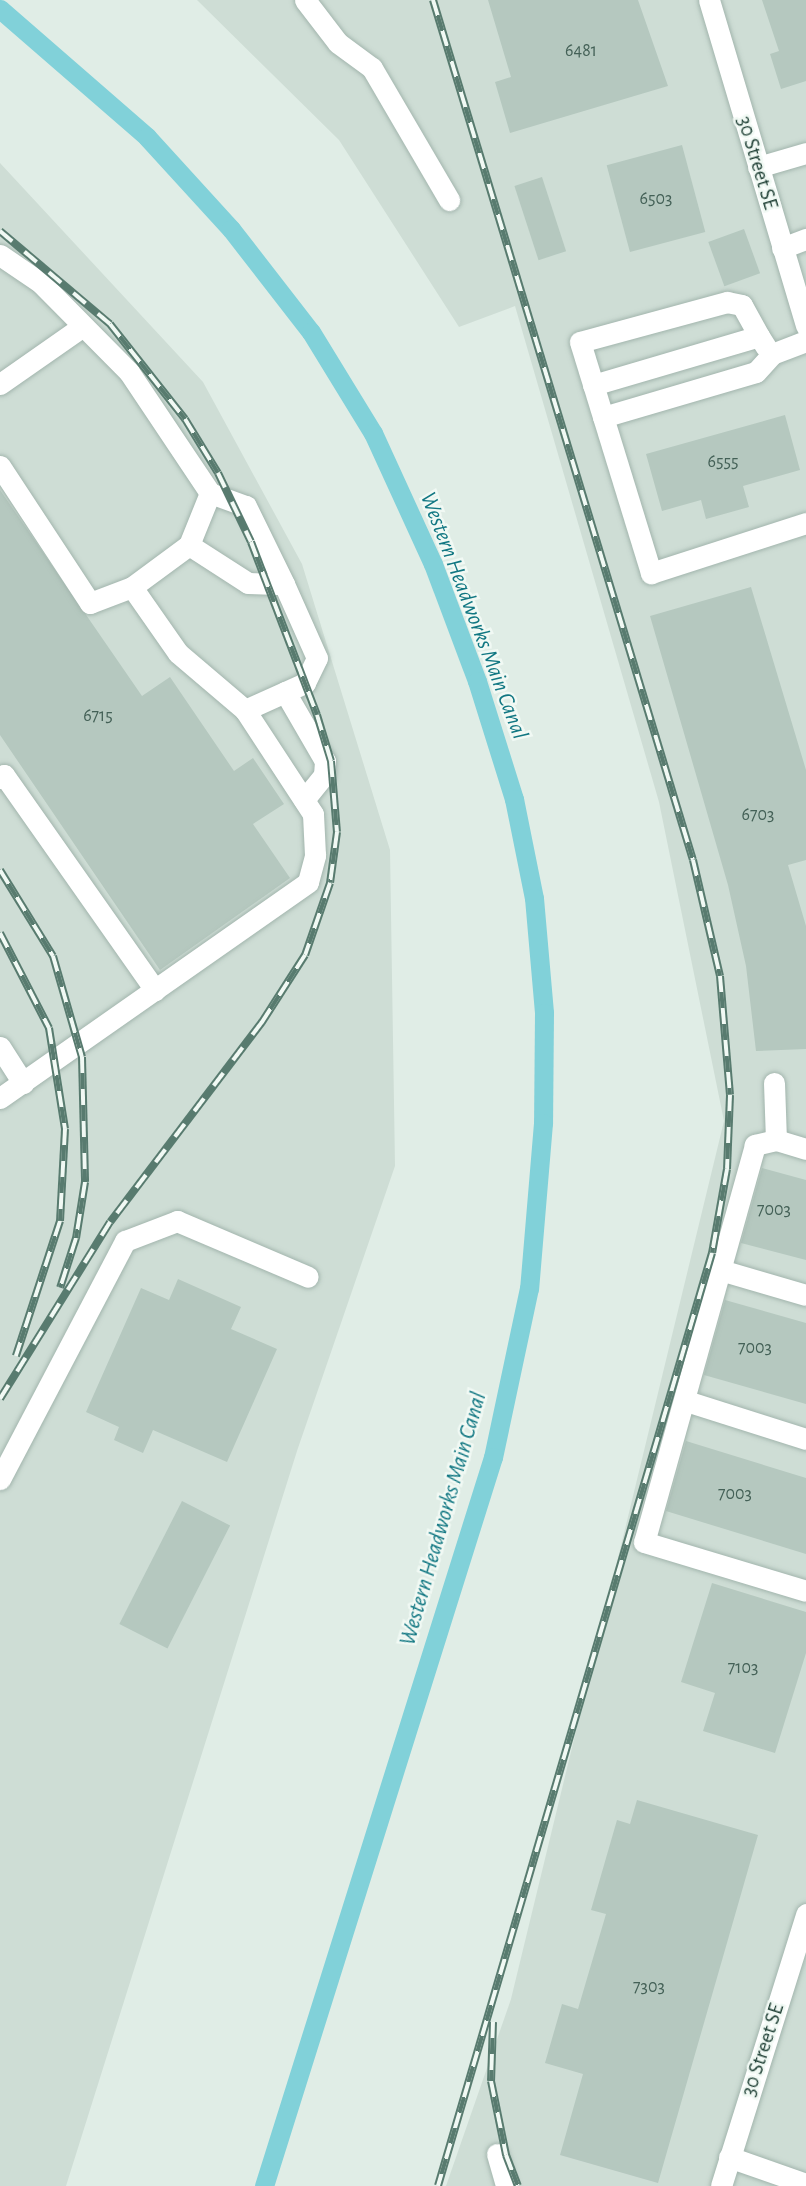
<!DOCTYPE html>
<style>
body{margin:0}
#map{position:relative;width:806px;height:2186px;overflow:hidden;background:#e0ede6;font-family:"Alegreya Sans",sans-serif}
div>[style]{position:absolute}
.built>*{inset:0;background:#ceddd5}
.canal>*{height:19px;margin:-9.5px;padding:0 9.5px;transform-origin:9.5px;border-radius:9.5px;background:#81d1d9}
.building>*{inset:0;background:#b5c8bf;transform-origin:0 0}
.roads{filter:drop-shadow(0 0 2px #a2b5ad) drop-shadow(0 0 2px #a2b5ad)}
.minor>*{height:21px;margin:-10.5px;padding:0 10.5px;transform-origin:10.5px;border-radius:10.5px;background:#fff}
.rail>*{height:8px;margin-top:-4px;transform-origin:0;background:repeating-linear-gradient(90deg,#f1f9f4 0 16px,#587b6f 0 32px);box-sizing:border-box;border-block:2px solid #587b6f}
span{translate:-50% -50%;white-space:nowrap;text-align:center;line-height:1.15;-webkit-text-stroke:5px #f1f9f4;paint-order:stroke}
.number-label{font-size:18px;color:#446157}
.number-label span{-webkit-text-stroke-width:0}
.street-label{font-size:21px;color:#1e3f34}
.water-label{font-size:23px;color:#117782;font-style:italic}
</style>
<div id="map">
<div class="built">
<div style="clip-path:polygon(197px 0,806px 0,806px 2186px,446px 2186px,511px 1999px,724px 1121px,659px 802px,515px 306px,459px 327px,339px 140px)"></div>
<div style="clip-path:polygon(0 163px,203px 382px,302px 564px,390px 850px,395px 1166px,297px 1451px,66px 2186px,0 2186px)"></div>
</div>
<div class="canal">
<div style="left:0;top:9px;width:195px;rotate:41deg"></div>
<div style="left:147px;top:137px;width:125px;rotate:47.6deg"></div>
<div style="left:231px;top:229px;width:130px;rotate:52.2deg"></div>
<div style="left:311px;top:332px;width:119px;rotate:58.5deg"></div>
<div style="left:373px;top:433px;width:144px;rotate:65.4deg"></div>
<div style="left:433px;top:564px;width:125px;rotate:69.4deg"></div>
<div style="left:477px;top:681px;width:124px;rotate:72.6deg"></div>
<div style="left:514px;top:799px;width:101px;rotate:78.6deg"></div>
<div style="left:534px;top:898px;width:115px;rotate:85deg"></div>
<div style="left:544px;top:1013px;width:110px;rotate:90.5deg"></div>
<div style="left:543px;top:1123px;width:166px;rotate:94.8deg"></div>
<div style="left:529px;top:1288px;width:173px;rotate:102deg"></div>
<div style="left:493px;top:1457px;width:764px;rotate:107.44deg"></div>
</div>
<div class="building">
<div style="clip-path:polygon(488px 0,638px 0,668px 86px,510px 133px,495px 82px,511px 77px)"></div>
<div style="clip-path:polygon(762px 0,806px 0,806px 81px,781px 89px,770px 54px,779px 51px)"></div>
<div style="left:682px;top:145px;width:90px;height:78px;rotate:75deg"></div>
<div style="left:542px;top:177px;width:78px;height:29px;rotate:72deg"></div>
<div style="left:744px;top:229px;width:47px;height:38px;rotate:70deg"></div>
<div style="clip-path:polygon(785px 415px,800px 470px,743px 486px,749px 507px,706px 519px,701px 500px,662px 511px,646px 454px)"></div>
<div style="clip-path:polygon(0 490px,142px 696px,170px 677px,234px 771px,253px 758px,284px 804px,253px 824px,290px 878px,160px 970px,0 735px)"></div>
<div style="clip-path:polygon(751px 587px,806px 770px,806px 860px,788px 865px,806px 926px,806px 1049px,756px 1051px,746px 966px,728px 885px,650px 616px)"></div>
<div style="clip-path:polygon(762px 1168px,806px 1180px,806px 1260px,741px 1243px)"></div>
<div style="clip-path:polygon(178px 1279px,241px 1307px,231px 1329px,277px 1349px,227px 1462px,153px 1430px,143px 1453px,114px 1440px,119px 1427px,86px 1412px,141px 1288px,169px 1300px)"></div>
<div style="clip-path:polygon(725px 1300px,806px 1323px,806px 1404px,704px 1375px)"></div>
<div style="clip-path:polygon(686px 1441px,806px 1478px,806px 1554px,666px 1511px)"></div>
<div style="left:182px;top:1501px;width:54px;height:138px;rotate:27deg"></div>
<div style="clip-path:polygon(712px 1583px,806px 1612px,806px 1653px,775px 1753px,703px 1731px,715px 1693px,681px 1682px)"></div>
<div style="clip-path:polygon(637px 1800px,758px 1835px,658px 2183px,560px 2155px,583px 2074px,545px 2063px,562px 2004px,578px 2009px,606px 1914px,591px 1910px,617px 1820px,630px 1824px)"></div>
</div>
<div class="roads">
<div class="minor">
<div style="left:305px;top:0;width:54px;rotate:52.5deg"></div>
<div style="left:338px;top:43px;width:42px;rotate:36.3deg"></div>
<div style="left:372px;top:68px;width:153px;rotate:59.7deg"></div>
<div style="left:709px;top:0;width:340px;rotate:73.4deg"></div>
<div style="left:758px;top:167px;width:50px;rotate:-16.3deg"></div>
<div style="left:782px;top:248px;width:26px;rotate:-21deg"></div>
<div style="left:0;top:255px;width:50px;rotate:34.3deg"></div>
<div style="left:41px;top:283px;width:125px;rotate:45.3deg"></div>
<div style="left:129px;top:372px;width:146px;rotate:56.2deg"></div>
<div style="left:210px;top:493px;width:56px;rotate:112deg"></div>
<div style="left:189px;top:545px;width:71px;rotate:143.6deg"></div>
<div style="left:132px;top:587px;width:45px;rotate:159.1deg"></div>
<div style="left:90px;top:603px;width:164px;rotate:-123.3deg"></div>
<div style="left:759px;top:336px;width:35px;rotate:-119deg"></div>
<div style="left:742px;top:305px;width:15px;rotate:-169deg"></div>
<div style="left:727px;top:302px;width:152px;rotate:164.8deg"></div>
<div style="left:580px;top:342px;width:242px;rotate:72.9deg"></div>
<div style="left:651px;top:573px;width:163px;rotate:-17.9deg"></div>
<div style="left:0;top:384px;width:101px;rotate:-34.9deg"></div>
<div style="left:593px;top:385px;width:173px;rotate:-16.4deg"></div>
<div style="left:759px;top:336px;width:13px;rotate:58deg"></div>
<div style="left:603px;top:417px;width:159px;rotate:-16.4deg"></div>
<div style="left:756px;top:372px;width:24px;rotate:-48deg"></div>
<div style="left:772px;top:354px;width:36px;rotate:-21deg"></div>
<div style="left:210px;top:493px;width:38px;rotate:20deg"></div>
<div style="left:246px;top:506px;width:87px;rotate:64deg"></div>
<div style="left:189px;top:545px;width:70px;rotate:32.8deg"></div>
<div style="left:248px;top:583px;width:36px;rotate:2deg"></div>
<div style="left:284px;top:584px;width:81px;rotate:66deg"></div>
<div style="left:317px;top:658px;width:28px;rotate:116deg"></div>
<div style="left:305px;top:683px;width:66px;rotate:155.8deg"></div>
<div style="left:285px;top:692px;width:80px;rotate:59.9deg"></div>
<div style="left:325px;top:761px;width:14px;rotate:94deg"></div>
<div style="left:324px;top:775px;width:32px;rotate:129deg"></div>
<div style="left:0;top:778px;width:5px;rotate:-37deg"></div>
<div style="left:4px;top:775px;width:263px;rotate:54.9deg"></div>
<div style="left:0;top:1047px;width:43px;rotate:57.4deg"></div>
<div style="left:774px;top:1083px;width:57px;rotate:88deg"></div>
<div style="left:0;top:1098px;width:376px;rotate:-35deg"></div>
<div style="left:308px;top:882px;width:28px;rotate:-75deg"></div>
<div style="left:315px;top:855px;width:41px;rotate:-92.8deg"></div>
<div style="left:313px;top:814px;width:124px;rotate:-123.2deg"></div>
<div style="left:245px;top:710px;width:88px;rotate:-139.6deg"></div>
<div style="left:178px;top:653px;width:80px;rotate:-124.9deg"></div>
<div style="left:806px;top:1149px;width:31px;rotate:-163deg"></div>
<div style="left:776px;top:1140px;width:22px;rotate:167deg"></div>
<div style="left:755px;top:1145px;width:412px;rotate:105.6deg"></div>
<div style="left:644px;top:1542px;width:169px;rotate:16.8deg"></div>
<div style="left:724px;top:1271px;width:85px;rotate:16.3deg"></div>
<div style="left:686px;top:1401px;width:126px;rotate:17.6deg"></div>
<div style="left:0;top:1479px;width:269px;rotate:-62.3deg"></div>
<div style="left:125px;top:1241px;width:56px;rotate:-21deg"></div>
<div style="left:177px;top:1221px;width:142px;rotate:23.1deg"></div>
<div style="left:497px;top:2154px;width:33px;rotate:74deg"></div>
<div style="left:729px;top:2157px;width:82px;rotate:19.3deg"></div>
<div style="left:721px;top:2186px;width:285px;rotate:-72.6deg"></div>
</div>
</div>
<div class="rail">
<div style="left:433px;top:0;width:898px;rotate:73.18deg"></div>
<div style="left:693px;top:860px;width:119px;rotate:76.9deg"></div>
<div style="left:720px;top:976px;width:119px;rotate:85.2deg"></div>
<div style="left:730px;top:1095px;width:74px;rotate:92.3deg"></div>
<div style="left:727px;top:1169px;width:85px;rotate:100.1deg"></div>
<div style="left:712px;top:1253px;width:972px;rotate:106.37deg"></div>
<div style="left:0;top:231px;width:144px;rotate:40.2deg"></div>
<div style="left:110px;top:324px;width:121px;rotate:51.7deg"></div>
<div style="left:185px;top:419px;width:63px;rotate:58.6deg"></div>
<div style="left:218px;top:473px;width:76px;rotate:64.4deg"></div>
<div style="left:251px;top:542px;width:185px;rotate:69.1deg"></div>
<div style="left:317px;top:715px;width:48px;rotate:73.1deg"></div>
<div style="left:331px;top:761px;width:71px;rotate:85.2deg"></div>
<div style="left:337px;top:832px;width:51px;rotate:97.8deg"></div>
<div style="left:330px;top:883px;width:76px;rotate:109.1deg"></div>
<div style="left:305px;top:955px;width:80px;rotate:122.7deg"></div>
<div style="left:262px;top:1022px;width:251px;rotate:127.2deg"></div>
<div style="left:110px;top:1222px;width:208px;rotate:121.9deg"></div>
<div style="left:0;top:870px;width:101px;rotate:58.4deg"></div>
<div style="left:53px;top:956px;width:105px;rotate:74deg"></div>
<div style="left:82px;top:1057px;width:125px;rotate:88.6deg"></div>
<div style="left:85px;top:1182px;width:57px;rotate:99.1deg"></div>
<div style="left:76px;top:1238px;width:52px;rotate:107.7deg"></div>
<div style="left:0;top:933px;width:107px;rotate:62.7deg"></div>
<div style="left:49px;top:1028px;width:102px;rotate:81deg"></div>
<div style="left:65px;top:1129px;width:92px;rotate:93.1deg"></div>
<div style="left:60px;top:1221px;width:142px;rotate:108.1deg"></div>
<div style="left:493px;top:2022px;width:59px;rotate:91.9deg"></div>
<div style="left:491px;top:2081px;width:76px;rotate:78.5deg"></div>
<div style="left:506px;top:2155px;width:33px;rotate:69deg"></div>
</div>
<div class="number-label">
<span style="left:581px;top:51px">6481</span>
<span style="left:656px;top:199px">6503</span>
<span style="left:723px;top:462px">6555</span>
<span style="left:98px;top:716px">6715</span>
<span style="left:758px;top:815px">6703</span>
<span style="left:774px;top:1210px">7003</span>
<span style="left:755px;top:1348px">7003</span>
<span style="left:735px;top:1494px">7003</span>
<span style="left:743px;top:1668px">7103</span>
<span style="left:649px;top:1987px">7303</span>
</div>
<div class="street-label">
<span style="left:757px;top:163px;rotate:73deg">30 Street SE</span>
<span style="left:763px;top:2050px;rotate:-72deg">30 Street SE</span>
</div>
<div class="water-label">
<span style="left:473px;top:616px;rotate:69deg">Western Headworks Main Canal</span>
<span style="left:444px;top:1519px;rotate:-74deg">Western Headworks Main Canal</span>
</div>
</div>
